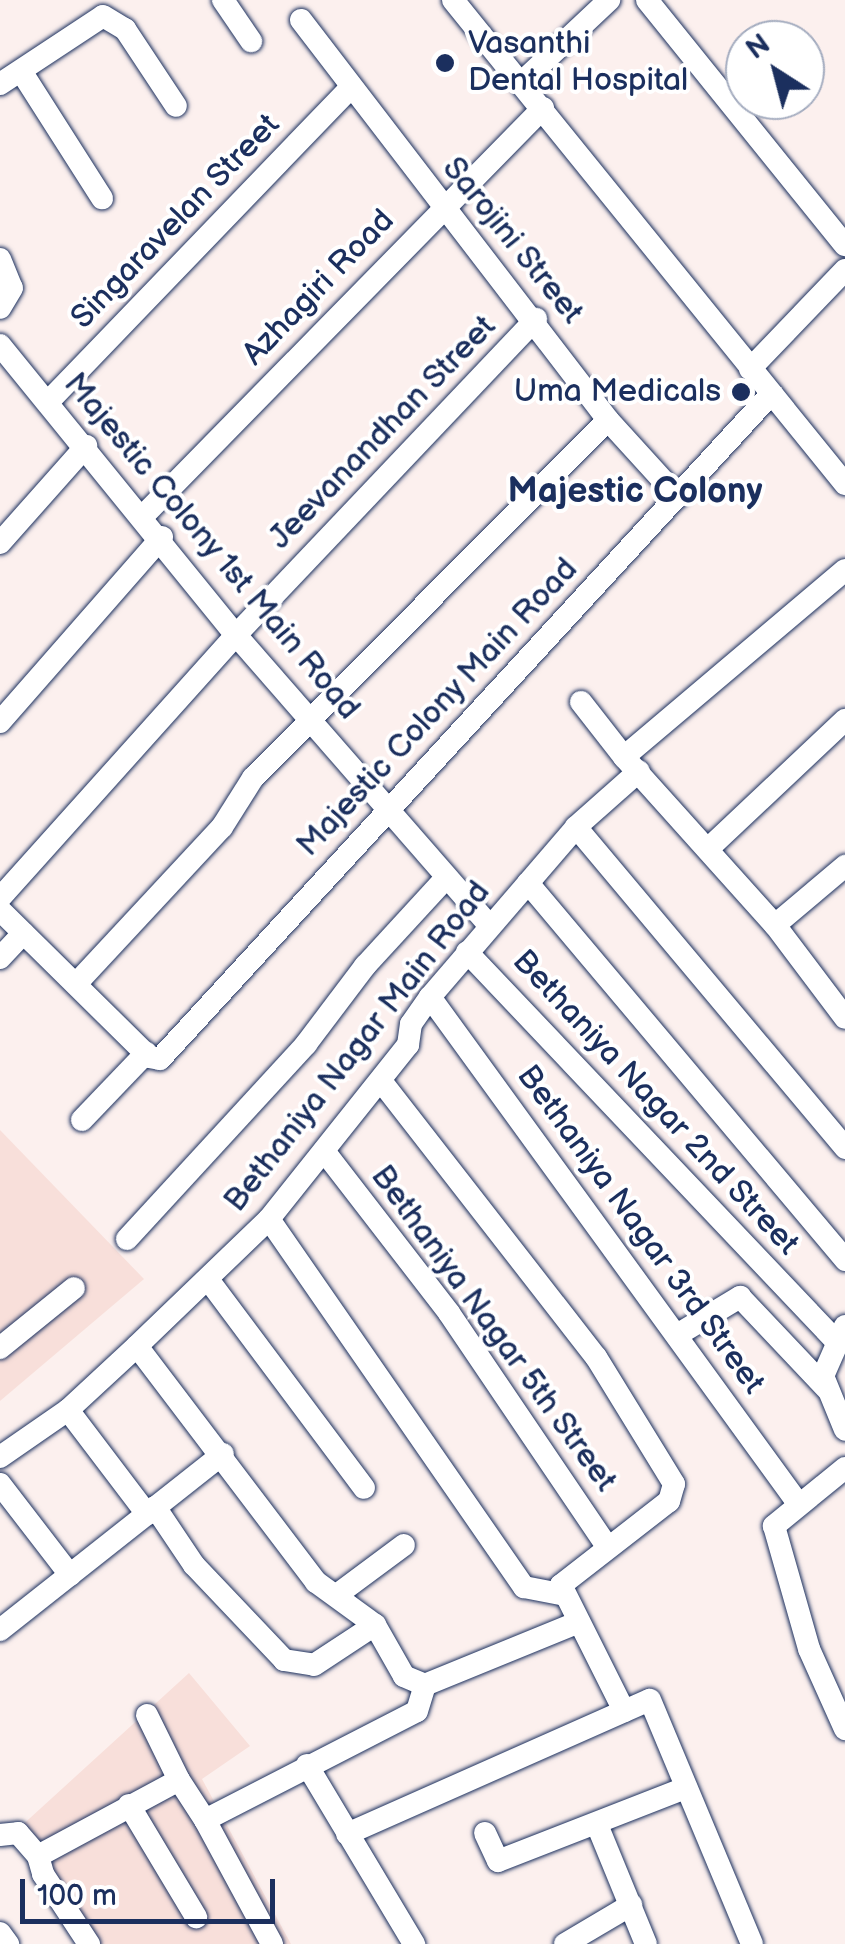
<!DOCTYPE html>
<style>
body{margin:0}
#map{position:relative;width:845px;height:1944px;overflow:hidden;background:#fcf0ee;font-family:"Balsamiq Sans",sans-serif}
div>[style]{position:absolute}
.built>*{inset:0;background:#f8dfda}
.roads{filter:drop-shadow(0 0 2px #1b2f5e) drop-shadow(0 0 2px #1b2f5e)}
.minor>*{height:22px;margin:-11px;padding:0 11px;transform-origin:11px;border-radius:11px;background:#fff}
.dots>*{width:28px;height:28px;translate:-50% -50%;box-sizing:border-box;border:5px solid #fff;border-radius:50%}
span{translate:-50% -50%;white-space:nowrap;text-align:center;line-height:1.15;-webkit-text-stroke:8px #fff;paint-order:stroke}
.poi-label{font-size:32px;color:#1b2f5e}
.left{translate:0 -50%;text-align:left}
.right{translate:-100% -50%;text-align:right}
.street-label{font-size:32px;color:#1b2f5e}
.neighbourhood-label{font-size:35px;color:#1b2f5e;font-weight:700}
.north{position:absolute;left:725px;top:20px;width:100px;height:100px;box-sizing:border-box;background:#fff;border:2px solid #a4acbf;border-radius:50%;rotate:324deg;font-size:28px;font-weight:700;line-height:40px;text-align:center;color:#1b2f5e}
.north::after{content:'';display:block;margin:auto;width:35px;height:45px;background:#1b2f5e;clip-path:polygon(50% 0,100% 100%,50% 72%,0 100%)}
.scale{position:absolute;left:20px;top:1879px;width:255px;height:45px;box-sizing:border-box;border:5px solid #1b2f5e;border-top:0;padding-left:12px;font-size:30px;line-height:35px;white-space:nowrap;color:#1b2f5e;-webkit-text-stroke:8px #fff;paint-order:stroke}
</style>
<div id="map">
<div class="built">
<div style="clip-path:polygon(0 1130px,144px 1279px,0 1401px)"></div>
<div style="clip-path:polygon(189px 1673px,250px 1746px,202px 1779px,291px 1944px,93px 1944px,18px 1829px)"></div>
</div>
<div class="roads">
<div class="minor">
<div style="left:223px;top:0;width:50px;rotate:55.7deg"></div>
<div style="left:453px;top:0;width:623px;rotate:51deg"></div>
<div style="left:647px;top:0;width:315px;rotate:51.1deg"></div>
<div style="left:301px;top:20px;width:504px;rotate:52.49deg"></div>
<div style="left:608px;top:420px;width:104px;rotate:47.7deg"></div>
<div style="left:21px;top:71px;width:151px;rotate:57.5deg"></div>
<div style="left:522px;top:82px;width:120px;rotate:-43.3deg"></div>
<div style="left:0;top:84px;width:123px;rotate:-33.4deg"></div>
<div style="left:103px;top:16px;width:26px;rotate:31deg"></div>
<div style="left:125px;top:29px;width:92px;rotate:56.5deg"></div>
<div style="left:0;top:259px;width:31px;rotate:68deg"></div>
<div style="left:12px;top:288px;width:23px;rotate:121deg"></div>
<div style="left:0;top:345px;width:374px;rotate:50.9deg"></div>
<div style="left:236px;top:635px;width:386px;rotate:48.9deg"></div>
<div style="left:750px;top:369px;width:137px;rotate:-46.2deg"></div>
<div style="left:49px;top:401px;width:434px;rotate:-46.1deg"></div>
<div style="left:144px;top:515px;width:570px;rotate:-45.57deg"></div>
<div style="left:0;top:543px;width:130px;rotate:-48.4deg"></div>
<div style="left:845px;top:570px;width:289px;rotate:139.8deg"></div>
<div style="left:624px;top:757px;width:226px;rotate:48.1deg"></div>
<div style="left:775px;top:925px;width:116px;rotate:53deg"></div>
<div style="left:581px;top:702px;width:70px;rotate:52deg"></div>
<div style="left:0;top:722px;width:246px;rotate:-48.8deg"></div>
<div style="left:576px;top:827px;width:419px;rotate:50deg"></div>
<div style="left:709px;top:848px;width:187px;rotate:-43.3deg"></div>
<div style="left:528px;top:883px;width:493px;rotate:49.9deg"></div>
<div style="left:0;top:898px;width:353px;rotate:-48.1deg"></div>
<div style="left:236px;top:635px;width:436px;rotate:-46.5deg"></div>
<div style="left:0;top:910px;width:209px;rotate:44.6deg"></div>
<div style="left:149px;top:1057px;width:11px;rotate:10deg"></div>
<div style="left:160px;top:1059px;width:904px;rotate:-47.42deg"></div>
<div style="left:775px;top:925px;width:92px;rotate:-40.1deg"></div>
<div style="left:467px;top:952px;width:538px;rotate:46.51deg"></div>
<div style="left:0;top:958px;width:34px;rotate:-47deg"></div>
<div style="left:76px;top:984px;width:214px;rotate:-47.1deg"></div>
<div style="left:222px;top:827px;width:58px;rotate:-57.7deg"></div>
<div style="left:253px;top:778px;width:504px;rotate:-45.24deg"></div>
<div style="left:430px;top:997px;width:624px;rotate:53.99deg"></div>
<div style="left:381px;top:1081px;width:350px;rotate:52.1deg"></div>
<div style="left:596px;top:1357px;width:149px;rotate:58.4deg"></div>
<div style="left:674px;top:1484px;width:18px;rotate:106deg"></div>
<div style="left:669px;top:1501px;width:137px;rotate:142.1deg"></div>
<div style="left:561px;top:1585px;width:141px;rotate:63.4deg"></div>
<div style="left:82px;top:1120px;width:93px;rotate:-46.3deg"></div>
<div style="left:324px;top:1151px;width:205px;rotate:52.3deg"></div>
<div style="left:449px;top:1313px;width:282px;rotate:55.9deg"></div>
<div style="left:269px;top:1219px;width:448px;rotate:55.3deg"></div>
<div style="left:524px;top:1587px;width:37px;rotate:11deg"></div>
<div style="left:127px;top:1239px;width:265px;rotate:-47.4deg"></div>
<div style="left:306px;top:1044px;width:98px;rotate:-52.9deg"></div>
<div style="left:365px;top:966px;width:118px;rotate:-47.4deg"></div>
<div style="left:210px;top:1282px;width:257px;rotate:53.2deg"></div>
<div style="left:845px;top:1326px;width:55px;rotate:113.7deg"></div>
<div style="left:823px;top:1376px;width:58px;rotate:67.8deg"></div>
<div style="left:677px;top:1335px;width:74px;rotate:-31.1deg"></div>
<div style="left:740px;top:1297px;width:127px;rotate:46.6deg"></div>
<div style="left:0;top:1348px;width:95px;rotate:-39deg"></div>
<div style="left:68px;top:1410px;width:131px;rotate:52.8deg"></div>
<div style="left:0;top:1457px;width:83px;rotate:-34.7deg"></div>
<div style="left:68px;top:1410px;width:94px;rotate:-42.8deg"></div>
<div style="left:845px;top:1468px;width:92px;rotate:140.8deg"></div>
<div style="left:774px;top:1526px;width:128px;rotate:74.1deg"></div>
<div style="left:809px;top:1649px;width:88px;rotate:65.8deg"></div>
<div style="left:0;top:1484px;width:115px;rotate:52.4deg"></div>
<div style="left:155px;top:1507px;width:70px;rotate:56.1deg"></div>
<div style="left:194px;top:1565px;width:131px;rotate:46.5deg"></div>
<div style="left:284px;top:1660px;width:30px;rotate:9deg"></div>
<div style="left:314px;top:1665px;width:73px;rotate:-33.3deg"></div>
<div style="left:338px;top:1594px;width:82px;rotate:-36.6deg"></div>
<div style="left:579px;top:1622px;width:166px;rotate:157.8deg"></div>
<div style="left:425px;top:1685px;width:23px;rotate:-157deg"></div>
<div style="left:404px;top:1676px;width:59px;rotate:-119.6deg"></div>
<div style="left:375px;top:1625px;width:73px;rotate:-143.9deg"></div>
<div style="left:316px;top:1582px;width:296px;rotate:-127.2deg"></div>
<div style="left:137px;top:1346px;width:183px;rotate:-43.9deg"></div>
<div style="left:269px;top:1219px;width:223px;rotate:-51.4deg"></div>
<div style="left:408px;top:1045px;width:21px;rotate:-82deg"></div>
<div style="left:411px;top:1024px;width:33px;rotate:-55deg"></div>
<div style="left:430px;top:997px;width:224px;rotate:-49.3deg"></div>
<div style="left:576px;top:827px;width:84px;rotate:-41.6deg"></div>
<div style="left:0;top:1630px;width:284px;rotate:-38.3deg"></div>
<div style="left:147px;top:1715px;width:72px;rotate:63.8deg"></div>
<div style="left:307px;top:1765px;width:209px;rotate:59.1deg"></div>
<div style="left:129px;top:1805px;width:131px;rotate:59.1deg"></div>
<div style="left:205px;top:1820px;width:141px;rotate:61.6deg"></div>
<div style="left:598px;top:1827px;width:126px;rotate:67.7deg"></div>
<div style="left:485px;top:1833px;width:31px;rotate:65deg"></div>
<div style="left:498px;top:1861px;width:201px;rotate:-21.3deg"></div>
<div style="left:347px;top:1834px;width:331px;rotate:-23.9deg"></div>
<div style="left:650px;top:1700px;width:264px;rotate:67.3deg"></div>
<div style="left:0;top:1835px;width:18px;rotate:-6deg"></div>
<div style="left:18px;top:1833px;width:30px;rotate:49deg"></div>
<div style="left:38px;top:1856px;width:160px;rotate:-28.3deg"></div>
<div style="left:179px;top:1780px;width:48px;rotate:57deg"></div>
<div style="left:205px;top:1820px;width:238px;rotate:-27.2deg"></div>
<div style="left:417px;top:1711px;width:27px;rotate:-73deg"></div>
<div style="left:38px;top:1856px;width:19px;rotate:74deg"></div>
<div style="left:43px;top:1874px;width:84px;rotate:56.7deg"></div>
<div style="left:0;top:1933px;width:14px;rotate:54deg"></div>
<div style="left:565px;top:1944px;width:77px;rotate:-30.6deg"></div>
</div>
</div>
<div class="dots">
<div style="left:445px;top:63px;background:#1b2f5e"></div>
<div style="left:741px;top:392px;background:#1b2f5e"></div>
</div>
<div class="poi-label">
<span class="left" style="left:468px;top:63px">Vasanthi<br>Dental Hospital</span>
<span class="right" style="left:721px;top:392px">Uma Medicals</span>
</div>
<div class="street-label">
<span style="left:176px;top:222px;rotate:-46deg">Singaravelan Street</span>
<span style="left:512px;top:241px;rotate:51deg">Sarojini Street</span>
<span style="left:319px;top:288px;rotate:-46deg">Azhagiri Road</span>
<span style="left:383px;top:433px;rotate:-46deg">Jeevanandhan Street</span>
<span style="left:211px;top:547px;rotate:50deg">Majestic Colony 1st Main Road</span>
<span style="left:438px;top:708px;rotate:-47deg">Majestic Colony Main Road</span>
<span style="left:358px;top:1047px;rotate:-52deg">Bethaniya Nagar Main Road</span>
<span style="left:655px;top:1103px;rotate:47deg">Bethaniya Nagar 2nd Street</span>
<span style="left:640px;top:1230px;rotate:54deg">Bethaniya Nagar 3rd Street</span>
<span style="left:493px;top:1329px;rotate:54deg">Bethaniya Nagar 5th Street</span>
</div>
<div class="neighbourhood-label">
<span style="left:635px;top:492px">Majestic Colony</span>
</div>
<div class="north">N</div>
<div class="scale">100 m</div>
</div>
